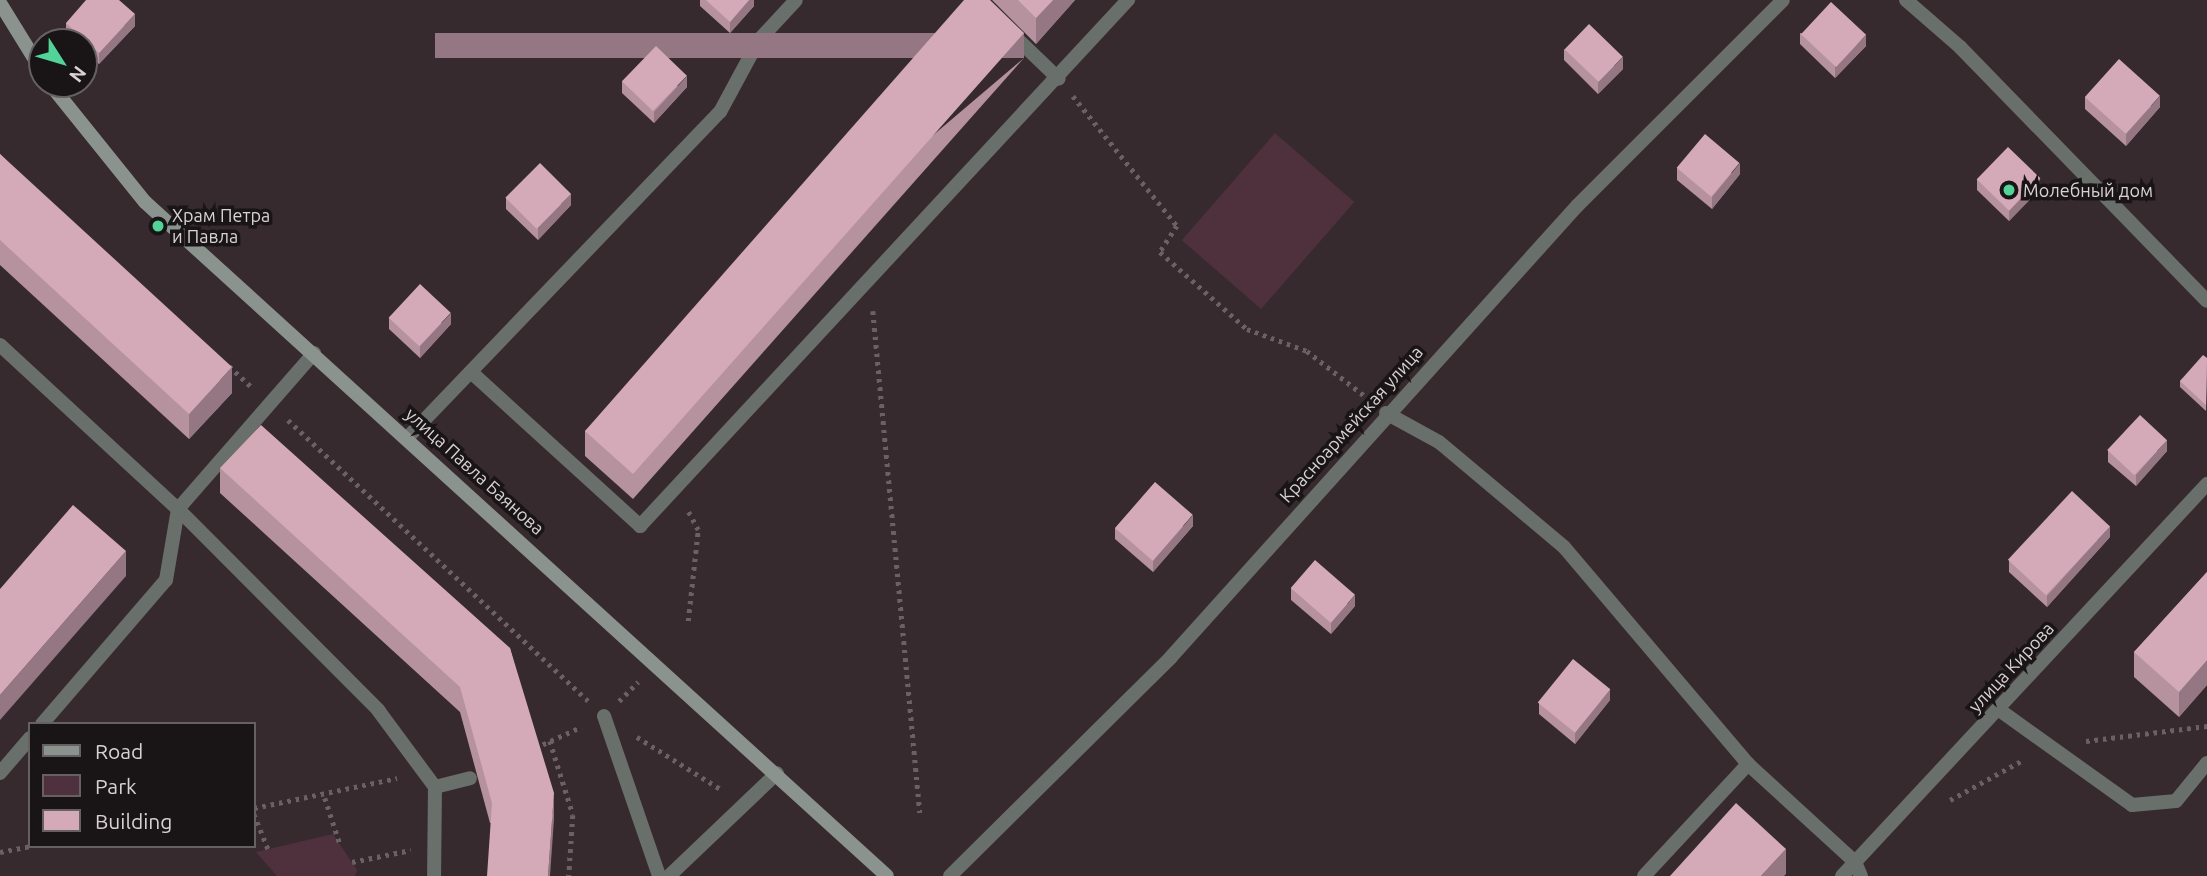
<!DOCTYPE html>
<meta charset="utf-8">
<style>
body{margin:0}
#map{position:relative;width:2207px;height:876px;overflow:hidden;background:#362a2e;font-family:Ubuntu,sans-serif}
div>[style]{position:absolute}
.green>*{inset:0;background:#4f313d;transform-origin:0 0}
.path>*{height:4.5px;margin-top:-2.25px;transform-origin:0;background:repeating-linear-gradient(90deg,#6b6164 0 3.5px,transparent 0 8.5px)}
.service>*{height:14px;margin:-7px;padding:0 7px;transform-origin:7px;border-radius:7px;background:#696f6b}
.minor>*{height:14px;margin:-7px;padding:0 7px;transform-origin:7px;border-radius:7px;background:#696f6b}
.secondary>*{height:14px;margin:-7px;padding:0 7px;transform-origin:7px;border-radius:7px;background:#8a938e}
.wall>*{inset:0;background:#b6929f}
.shaded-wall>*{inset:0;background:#947782;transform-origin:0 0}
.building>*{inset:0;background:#d4aab9;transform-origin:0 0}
.dots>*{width:19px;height:19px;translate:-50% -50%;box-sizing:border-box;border:4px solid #191416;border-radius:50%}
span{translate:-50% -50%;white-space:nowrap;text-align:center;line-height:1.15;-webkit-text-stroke:7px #191416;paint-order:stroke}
.poi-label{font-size:18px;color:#d9d1d4}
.left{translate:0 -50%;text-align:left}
.street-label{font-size:18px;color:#d9d1d4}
.legend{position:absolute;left:28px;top:722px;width:228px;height:126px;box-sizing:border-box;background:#191416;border:2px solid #666062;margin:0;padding:9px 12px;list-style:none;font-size:21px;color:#d9d1d4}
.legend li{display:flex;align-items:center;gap:14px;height:35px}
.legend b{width:35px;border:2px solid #666062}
.north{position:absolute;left:28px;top:28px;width:70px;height:70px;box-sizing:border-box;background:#191416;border:2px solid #666062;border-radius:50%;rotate:127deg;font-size:19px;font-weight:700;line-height:28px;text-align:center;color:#d9d1d4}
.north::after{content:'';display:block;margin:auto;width:24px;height:32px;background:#52d397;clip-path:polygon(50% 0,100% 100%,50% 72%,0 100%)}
</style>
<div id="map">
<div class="green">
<div style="left:1275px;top:133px;width:105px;height:142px;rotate:41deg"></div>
<div style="clip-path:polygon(333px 834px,357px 870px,355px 876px,277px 876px,256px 852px)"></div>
</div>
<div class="path">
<div style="left:1073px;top:96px;width:166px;rotate:51.3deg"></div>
<div style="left:1177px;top:226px;width:31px;rotate:123deg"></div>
<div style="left:1160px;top:252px;width:116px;rotate:41.5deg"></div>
<div style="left:1247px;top:329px;width:64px;rotate:20.1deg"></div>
<div style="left:1307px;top:351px;width:75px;rotate:37.9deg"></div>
<div style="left:873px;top:311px;width:504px;rotate:84.65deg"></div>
<div style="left:229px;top:366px;width:33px;rotate:43deg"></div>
<div style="left:288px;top:420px;width:411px;rotate:43.1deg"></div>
<div style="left:688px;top:621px;width:92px;rotate:-83.7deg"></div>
<div style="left:698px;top:530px;width:21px;rotate:-118deg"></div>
<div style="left:619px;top:701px;width:27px;rotate:-45deg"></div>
<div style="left:637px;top:737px;width:100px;rotate:31.9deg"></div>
<div style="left:550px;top:741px;width:77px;rotate:72.7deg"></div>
<div style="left:573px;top:815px;width:61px;rotate:93.8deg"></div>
<div style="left:2086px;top:741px;width:122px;rotate:-7.1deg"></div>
<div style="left:535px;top:748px;width:51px;rotate:-24.5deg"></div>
<div style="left:325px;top:798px;width:48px;rotate:71.9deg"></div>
<div style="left:1950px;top:800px;width:85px;rotate:-28.7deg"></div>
<div style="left:254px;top:808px;width:146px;rotate:-11.8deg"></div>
<div style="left:254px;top:814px;width:38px;rotate:68deg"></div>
<div style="left:0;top:852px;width:32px;rotate:-11deg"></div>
<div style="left:352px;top:862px;width:60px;rotate:-11.5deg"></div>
</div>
<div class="service">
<div style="left:1011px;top:33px;width:66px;rotate:43.8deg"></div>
<div style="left:0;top:345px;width:242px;rotate:42.7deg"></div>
<div style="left:178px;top:509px;width:284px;rotate:45.1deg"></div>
<div style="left:378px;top:710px;width:96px;rotate:53.5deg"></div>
<div style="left:435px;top:787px;width:89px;rotate:90.6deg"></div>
<div style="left:471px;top:372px;width:229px;rotate:42.3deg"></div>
<div style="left:640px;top:526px;width:718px;rotate:-47.15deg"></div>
<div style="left:408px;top:437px;width:451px;rotate:-46.2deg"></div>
<div style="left:720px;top:112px;width:82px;rotate:-61.6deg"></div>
<div style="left:759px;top:40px;width:54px;rotate:-47.2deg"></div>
<div style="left:1998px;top:709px;width:165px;rotate:35.6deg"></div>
<div style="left:2132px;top:805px;width:44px;rotate:-5.2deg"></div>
<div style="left:2176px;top:801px;width:49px;rotate:-50.8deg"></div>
<div style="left:604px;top:716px;width:169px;rotate:71deg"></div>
<div style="left:42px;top:724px;width:190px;rotate:-49.3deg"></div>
<div style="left:166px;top:580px;width:72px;rotate:-80.4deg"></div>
<div style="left:178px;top:509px;width:207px;rotate:-48.9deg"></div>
<div style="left:0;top:773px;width:46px;rotate:-49.4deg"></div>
<div style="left:435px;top:787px;width:36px;rotate:-14deg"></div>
<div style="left:669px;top:876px;width:149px;rotate:-43.6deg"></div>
<div style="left:1644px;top:876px;width:153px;rotate:-47.1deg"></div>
</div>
<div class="minor">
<div style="left:1906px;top:0;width:72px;rotate:41deg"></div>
<div style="left:1960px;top:47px;width:354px;rotate:45.8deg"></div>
<div style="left:1386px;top:413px;width:60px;rotate:28.7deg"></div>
<div style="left:1439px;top:442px;width:163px;rotate:40deg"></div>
<div style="left:1564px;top:547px;width:285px;rotate:49.7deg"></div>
<div style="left:1748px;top:764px;width:145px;rotate:42.5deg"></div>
<div style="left:1855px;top:862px;width:15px;rotate:67deg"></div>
<div style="left:950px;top:876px;width:311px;rotate:-44.7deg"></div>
<div style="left:1171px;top:657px;width:607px;rotate:-48.01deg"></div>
<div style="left:1577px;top:206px;width:291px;rotate:-45deg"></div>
<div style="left:1842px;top:876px;width:536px;rotate:-47.04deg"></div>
</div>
<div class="secondary">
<div style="left:0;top:3px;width:80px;rotate:58.3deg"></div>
<div style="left:50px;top:84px;width:151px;rotate:51.2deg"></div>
<div style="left:145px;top:202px;width:1002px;rotate:42.25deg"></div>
</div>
<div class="wall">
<div style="clip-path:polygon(700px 0,754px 0,754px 6px,730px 33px,700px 6px)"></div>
<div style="clip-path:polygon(992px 0,1075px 0,1036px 44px)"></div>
<div style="clip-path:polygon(66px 23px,135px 26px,99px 64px,84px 51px,84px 42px,75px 42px,66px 34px)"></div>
<div style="clip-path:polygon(1800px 33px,1866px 46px,1835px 78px,1800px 44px)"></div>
<div style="clip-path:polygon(1564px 49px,1623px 69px,1598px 94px,1564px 60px)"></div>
<div style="clip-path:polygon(1024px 58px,633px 499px,585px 456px,585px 431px)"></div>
<div style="clip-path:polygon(622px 81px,687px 87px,654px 123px,622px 93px)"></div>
<div style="clip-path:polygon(2085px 97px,2160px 107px,2126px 146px,2085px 109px)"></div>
<div style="clip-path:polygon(0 154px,232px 393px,189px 439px,0 265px)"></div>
<div style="clip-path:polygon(1677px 168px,1740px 174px,1712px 209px,1677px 180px)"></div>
<div style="clip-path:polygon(1977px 179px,2040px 189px,2009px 221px,1977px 190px)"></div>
<div style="clip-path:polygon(506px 198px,571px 205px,538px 240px,506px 209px)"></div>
<div style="clip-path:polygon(389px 318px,451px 324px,420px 358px,389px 329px)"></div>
<div style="clip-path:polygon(2207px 358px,2206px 411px,2180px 387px,2180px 381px)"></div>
<div style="clip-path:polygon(2108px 451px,2167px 451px,2136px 486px,2108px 462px)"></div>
<div style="clip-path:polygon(220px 468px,510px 648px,554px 819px,490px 823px,460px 712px,220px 493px)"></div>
<div style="clip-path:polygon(1193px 526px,1153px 572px,1115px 539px,1115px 528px)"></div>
<div style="clip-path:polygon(2110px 537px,2047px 607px,2009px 572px,2009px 561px)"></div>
<div style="clip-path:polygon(2207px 572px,2207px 685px,2179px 717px,2134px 677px,2134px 652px)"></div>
<div style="clip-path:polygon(1291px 588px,1355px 606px,1331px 634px,1291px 600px)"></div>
<div style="clip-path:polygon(1610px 700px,1575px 744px,1539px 714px,1539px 703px)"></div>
</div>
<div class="shaded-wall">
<div style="clip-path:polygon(749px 0,754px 0,754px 6px,730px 33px,730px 22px)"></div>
<div style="clip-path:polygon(1053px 0,1075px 0,1036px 44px,1036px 18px)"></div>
<div style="clip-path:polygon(135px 14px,135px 26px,99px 64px,99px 53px)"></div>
<div style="left:1024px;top:33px;width:25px;height:589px;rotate:90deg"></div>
<div style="clip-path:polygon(1866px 35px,1866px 46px,1835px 78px,1835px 67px)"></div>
<div style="clip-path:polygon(1623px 57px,1623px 69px,1598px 94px,1598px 82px)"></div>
<div style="clip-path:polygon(687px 76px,687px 87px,654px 123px,654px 112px)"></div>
<div style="clip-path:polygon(2160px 96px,2160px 107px,2126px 146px,2126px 134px)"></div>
<div style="clip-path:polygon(1740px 163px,1740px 174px,1712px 209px,1712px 197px)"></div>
<div style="clip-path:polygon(2040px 178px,2040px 189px,2009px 221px,2009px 210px)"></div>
<div style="clip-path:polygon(571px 194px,571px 205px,538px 240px,538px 228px)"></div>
<div style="clip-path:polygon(451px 313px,451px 324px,420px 358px,420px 346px)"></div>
<div style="clip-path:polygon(232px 367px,232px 393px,189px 439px,189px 414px)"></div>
<div style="clip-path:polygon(2167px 440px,2167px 451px,2136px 486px,2136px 475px)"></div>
<div style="clip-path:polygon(1193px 515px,1193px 526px,1153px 572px,1153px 561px)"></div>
<div style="clip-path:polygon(2110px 526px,2110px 537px,2047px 607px,2047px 596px)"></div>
<div style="clip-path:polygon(126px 551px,126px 576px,0 720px,0 695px)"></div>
<div style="clip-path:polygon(1355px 595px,1355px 606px,1331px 634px,1331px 623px)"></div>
<div style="clip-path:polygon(2207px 660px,2207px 685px,2179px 717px,2179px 692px)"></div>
<div style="clip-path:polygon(1610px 689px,1610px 700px,1575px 744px,1575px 732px)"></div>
<div style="clip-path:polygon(554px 793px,554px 819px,550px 876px,548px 876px)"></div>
<div style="clip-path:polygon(1786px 849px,1786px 874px,1784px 876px,1761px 876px)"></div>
</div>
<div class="building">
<div style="clip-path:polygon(86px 0,119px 0,135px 14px,99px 53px,66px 23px)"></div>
<div style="clip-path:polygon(706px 0,749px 0,730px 22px)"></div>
<div style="clip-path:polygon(964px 0,990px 0,1024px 33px,633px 474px,585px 431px)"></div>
<div style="clip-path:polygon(1018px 0,1053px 0,1036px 18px)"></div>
<div style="left:1831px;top:2px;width:48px;height:44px;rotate:43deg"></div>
<div style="left:1589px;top:24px;width:47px;height:35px;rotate:44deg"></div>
<div style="left:656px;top:46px;width:43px;height:49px;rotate:44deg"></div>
<div style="left:2119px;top:59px;width:55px;height:51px;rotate:42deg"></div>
<div style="left:1705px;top:134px;width:45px;height:44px;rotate:40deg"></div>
<div style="left:2008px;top:147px;width:45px;height:45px;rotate:44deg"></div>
<div style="clip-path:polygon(0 154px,232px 367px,189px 414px,0 240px)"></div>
<div style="left:540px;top:163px;width:44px;height:49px;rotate:45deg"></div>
<div style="left:420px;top:284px;width:42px;height:46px;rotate:43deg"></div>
<div style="clip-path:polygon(2203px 355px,2207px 358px,2206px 405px,2180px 381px)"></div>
<div style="left:2140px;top:415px;width:37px;height:48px;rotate:43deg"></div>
<div style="clip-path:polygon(261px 425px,510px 648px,554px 793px,548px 876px,487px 876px,492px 803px,460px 687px,220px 468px)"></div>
<div style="left:1155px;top:482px;width:50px;height:61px;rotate:41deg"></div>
<div style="left:2072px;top:491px;width:52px;height:94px;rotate:43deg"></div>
<div style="clip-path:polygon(73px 505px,126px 551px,0 695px,0 589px)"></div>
<div style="left:1315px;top:560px;width:53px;height:37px;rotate:41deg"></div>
<div style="clip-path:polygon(2207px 572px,2207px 660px,2179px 692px,2134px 652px)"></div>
<div style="left:1573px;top:659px;width:48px;height:56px;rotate:39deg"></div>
<div style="clip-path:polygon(1736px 803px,1786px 849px,1761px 876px,1670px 876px)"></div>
</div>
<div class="dots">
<div style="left:2009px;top:190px;background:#52d397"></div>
<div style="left:158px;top:226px;background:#52d397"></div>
</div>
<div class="poi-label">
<span class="left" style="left:2023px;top:190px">Молебный дом</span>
<span class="left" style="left:172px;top:226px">Храм Петра<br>и Павла</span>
</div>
<div class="street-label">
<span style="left:1351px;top:424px;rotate:-48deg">Красноармейская улица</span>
<span style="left:475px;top:471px;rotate:42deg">улица Павла Баянова</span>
<span style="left:2011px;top:667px;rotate:-47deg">улица Кирова</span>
</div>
<ul class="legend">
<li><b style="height:9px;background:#8a938e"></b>Road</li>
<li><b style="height:19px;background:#4f313d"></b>Park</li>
<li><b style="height:19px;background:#d4aab9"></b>Building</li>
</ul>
<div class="north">N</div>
</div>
